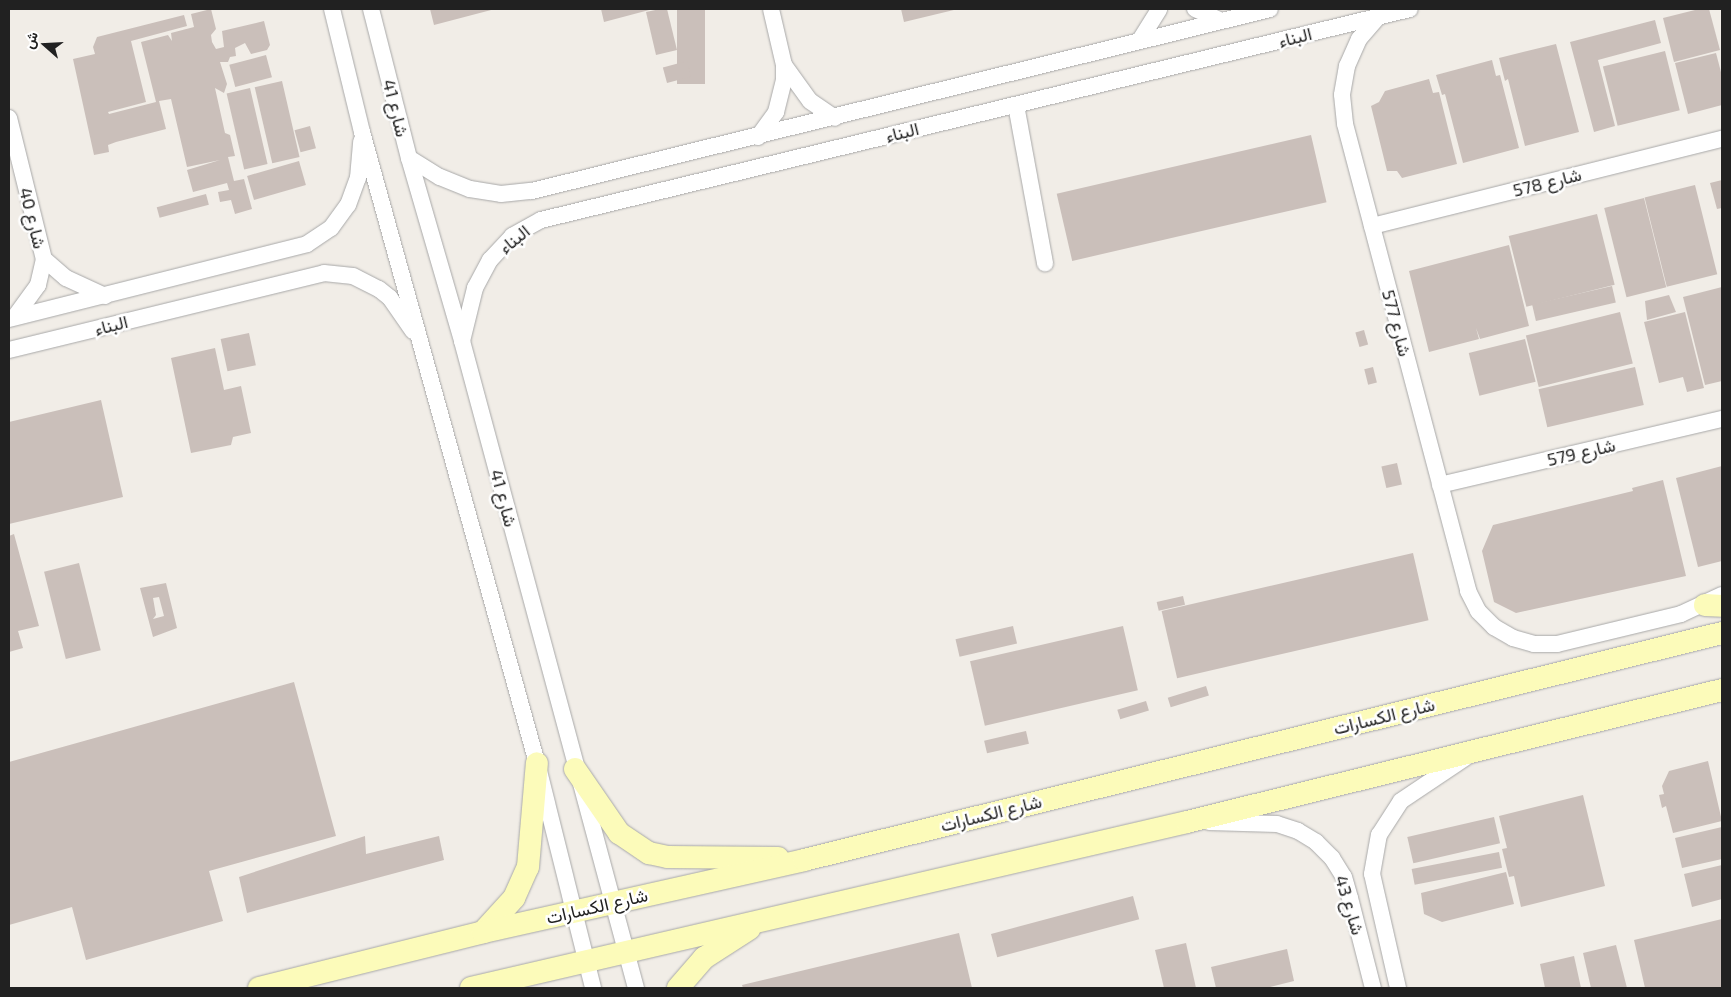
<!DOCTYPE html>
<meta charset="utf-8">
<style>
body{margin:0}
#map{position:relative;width:1731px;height:997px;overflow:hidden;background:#f1ede7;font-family:"Exo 2",Vazirmatn,sans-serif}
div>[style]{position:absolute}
.building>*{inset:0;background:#cabfba;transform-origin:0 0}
.roads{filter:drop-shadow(0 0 1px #a8a8a8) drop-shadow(0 0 1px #a8a8a8)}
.street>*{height:16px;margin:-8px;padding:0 8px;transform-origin:8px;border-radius:8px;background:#fff}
.secondary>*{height:22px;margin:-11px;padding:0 11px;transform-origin:11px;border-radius:11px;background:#fcfbba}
span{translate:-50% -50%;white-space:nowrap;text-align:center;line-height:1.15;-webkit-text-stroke:5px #fff;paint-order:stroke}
.street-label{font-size:18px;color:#212121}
.frame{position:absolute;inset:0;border:10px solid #212121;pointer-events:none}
.north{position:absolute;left:20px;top:20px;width:50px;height:50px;-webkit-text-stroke:4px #fff;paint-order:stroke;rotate:289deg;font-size:14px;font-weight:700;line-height:20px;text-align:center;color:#212121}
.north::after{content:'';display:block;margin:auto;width:18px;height:22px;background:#212121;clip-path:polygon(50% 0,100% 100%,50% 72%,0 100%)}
</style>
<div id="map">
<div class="building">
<div style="clip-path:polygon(211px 9px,216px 29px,211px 35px,212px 42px,216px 49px,224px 47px,222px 31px,264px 21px,270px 45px,267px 50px,251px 54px,245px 43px,235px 48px,236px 56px,230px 57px,228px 62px,220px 62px,227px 84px,224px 93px,215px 88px,225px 133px,230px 135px,235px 156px,228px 157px,234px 181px,244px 179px,252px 209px,235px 214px,231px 200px,220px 202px,218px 192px,229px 190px,227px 183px,193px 192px,187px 170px,220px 160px,187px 167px,171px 99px,159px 101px,166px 129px,116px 142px,108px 145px,109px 152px,94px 155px,73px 59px,95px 54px,93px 47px,97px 37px,184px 15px,187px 26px,131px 41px,146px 102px,108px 112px,109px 114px,156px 102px,141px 42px,168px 35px,172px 41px,171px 33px,194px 27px,191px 14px)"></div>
<div style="clip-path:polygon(430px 9px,495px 9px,434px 25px)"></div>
<div style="clip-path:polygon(601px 9px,653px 9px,604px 22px)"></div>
<div style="clip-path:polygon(660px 9px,667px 9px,677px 50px,656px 55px,646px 12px)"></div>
<div style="left:677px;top:9px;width:28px;height:75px"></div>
<div style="clip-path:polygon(901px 9px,958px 9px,904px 22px)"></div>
<div style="clip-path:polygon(1699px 9px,1709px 9px,1720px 50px,1674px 62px,1663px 18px)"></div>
<div style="clip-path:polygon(1655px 20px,1661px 43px,1598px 60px,1615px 126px,1594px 132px,1570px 42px)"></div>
<div style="clip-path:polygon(1556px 44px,1579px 132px,1525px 146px,1508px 79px,1505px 81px,1499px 58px)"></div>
<div style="left:1665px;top:51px;width:61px;height:64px;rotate:76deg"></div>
<div style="clip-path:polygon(1716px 53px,1722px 76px,1722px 105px,1688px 114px,1675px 63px)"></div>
<div style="left:266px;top:55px;width:23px;height:38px;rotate:75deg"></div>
<div style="clip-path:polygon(1492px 60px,1496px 76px,1500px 75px,1519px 148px,1463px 163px,1445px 94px,1442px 95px,1436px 75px)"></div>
<div style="left:687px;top:61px;width:16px;height:25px;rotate:75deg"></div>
<div style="clip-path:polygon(1429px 79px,1433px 93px,1439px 92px,1457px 164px,1402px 178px,1397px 171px,1387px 171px,1371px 106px,1379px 102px,1385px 91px)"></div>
<div style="left:282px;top:81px;width:78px;height:28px;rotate:77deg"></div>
<div style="left:250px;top:88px;width:78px;height:24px;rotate:77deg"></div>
<div style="left:310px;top:126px;width:23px;height:16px;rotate:75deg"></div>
<div style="left:1311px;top:135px;width:69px;height:261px;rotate:77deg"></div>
<div style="left:299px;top:161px;width:25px;height:54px;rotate:74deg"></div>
<div style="clip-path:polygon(1722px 180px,1722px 208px,1717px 209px,1710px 183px)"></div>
<div style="left:1695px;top:185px;width:92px;height:52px;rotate:76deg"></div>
<div style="left:206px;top:194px;width:11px;height:51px;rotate:75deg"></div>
<div style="left:1644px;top:198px;width:92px;height:41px;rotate:76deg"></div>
<div style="left:1597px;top:214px;width:73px;height:91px;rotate:76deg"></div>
<div style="clip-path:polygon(1509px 245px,1529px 326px,1480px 339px,1476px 328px,1479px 339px,1429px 352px,1409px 271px)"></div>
<div style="left:1612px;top:286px;width:17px;height:82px;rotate:77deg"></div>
<div style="clip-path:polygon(1722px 287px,1722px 381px,1705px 385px,1683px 297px)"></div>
<div style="clip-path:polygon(1669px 295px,1676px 312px,1647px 320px,1645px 301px)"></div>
<div style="left:1620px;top:312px;width:53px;height:97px;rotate:76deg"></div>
<div style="clip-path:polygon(1685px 312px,1704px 388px,1687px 392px,1683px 377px,1659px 383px,1644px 322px)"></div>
<div style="left:1364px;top:330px;width:15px;height:9px;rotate:74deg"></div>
<div style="left:249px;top:333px;width:33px;height:29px;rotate:78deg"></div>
<div style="left:1525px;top:339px;width:44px;height:58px;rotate:76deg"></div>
<div style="clip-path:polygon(215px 348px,224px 390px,241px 386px,251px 433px,233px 437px,231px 445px,191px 453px,171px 358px)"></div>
<div style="left:1373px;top:367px;width:16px;height:9px;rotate:76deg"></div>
<div style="left:1635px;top:367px;width:39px;height:99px;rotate:77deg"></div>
<div style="clip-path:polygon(101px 400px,123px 497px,9px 524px,9px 422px)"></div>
<div style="left:1397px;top:463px;width:22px;height:16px;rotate:77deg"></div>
<div style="clip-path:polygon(1722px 466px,1722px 561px,1698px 567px,1676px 478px)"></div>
<div style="clip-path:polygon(1663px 480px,1686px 576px,1516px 613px,1494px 602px,1482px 551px,1493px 525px,1633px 491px,1632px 488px)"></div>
<div style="clip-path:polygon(14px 534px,39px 626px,18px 631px,23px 648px,9px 652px,9px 536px)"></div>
<div style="left:1413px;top:553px;width:69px;height:258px;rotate:77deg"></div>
<div style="left:79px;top:563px;width:90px;height:36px;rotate:76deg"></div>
<div style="clip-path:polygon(evenodd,166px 583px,177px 628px,153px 637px,140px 588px,166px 583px,159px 597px,164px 616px,153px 619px,156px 615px,153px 598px,159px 597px)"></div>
<div style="left:1183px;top:596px;width:9px;height:27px;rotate:77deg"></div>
<div style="left:1013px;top:626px;width:18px;height:59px;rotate:77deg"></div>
<div style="left:1123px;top:626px;width:66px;height:157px;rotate:77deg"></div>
<div style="clip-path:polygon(294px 682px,336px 836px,209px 871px,223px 921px,86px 960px,72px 907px,9px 925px,9px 762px)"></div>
<div style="left:1206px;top:686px;width:10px;height:40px;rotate:73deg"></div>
<div style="left:1146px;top:701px;width:10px;height:30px;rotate:73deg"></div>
<div style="left:1026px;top:731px;width:13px;height:43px;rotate:77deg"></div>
<div style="clip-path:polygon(1708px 761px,1722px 821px,1673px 833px,1666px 806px,1662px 808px,1659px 795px,1664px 794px,1662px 786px,1669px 771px)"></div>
<div style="clip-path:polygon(1583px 795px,1605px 886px,1521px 907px,1514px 876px,1509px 877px,1502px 849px,1507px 848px,1499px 816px)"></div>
<div style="left:1494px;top:817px;width:27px;height:89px;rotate:77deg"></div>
<div style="clip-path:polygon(1722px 827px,1722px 859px,1682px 868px,1675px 838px)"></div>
<div style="clip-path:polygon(365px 836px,366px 854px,439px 836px,444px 860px,247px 913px,239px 877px)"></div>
<div style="left:1499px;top:852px;width:16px;height:89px;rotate:79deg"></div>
<div style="clip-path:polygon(1722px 865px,1722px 899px,1692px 907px,1684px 874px)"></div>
<div style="clip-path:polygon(1506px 872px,1514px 904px,1442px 922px,1424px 914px,1421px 893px)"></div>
<div style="left:1133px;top:896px;width:24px;height:147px;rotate:75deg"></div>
<div style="clip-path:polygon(1722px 919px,1722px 988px,1645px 988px,1634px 940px)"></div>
<div style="clip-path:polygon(959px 933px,972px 988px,743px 988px,742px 985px)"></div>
<div style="clip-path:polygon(1186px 943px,1196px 988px,1164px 988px,1155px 950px)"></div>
<div style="clip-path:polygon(1616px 945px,1627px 988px,1591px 988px,1583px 953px)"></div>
<div style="clip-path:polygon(1287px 949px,1294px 981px,1266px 988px,1216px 988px,1211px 967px)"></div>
<div style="clip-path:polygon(1574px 956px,1581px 988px,1545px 988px,1540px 964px)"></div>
</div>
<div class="roads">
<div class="street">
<div style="left:332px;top:9px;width:127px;rotate:76.3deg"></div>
<div style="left:362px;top:132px;width:655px;rotate:74.5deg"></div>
<div style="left:537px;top:763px;width:232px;rotate:76deg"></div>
<div style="left:371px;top:9px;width:154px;rotate:75.7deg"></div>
<div style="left:409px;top:158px;width:191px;rotate:73.8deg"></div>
<div style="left:462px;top:341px;width:670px;rotate:74.95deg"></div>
<div style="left:1195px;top:9px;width:27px;rotate:24deg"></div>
<div style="left:1378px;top:17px;width:29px;rotate:131deg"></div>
<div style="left:1359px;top:39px;width:30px;rotate:114deg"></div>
<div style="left:1347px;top:66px;width:29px;rotate:100deg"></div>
<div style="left:1342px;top:95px;width:29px;rotate:84deg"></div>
<div style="left:1345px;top:124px;width:483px;rotate:75.2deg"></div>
<div style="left:1468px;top:591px;width:22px;rotate:63deg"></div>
<div style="left:1478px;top:611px;width:23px;rotate:45deg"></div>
<div style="left:1494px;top:627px;width:22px;rotate:30deg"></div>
<div style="left:1513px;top:638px;width:22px;rotate:16deg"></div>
<div style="left:1534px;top:644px;width:23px"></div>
<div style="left:1557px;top:644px;width:128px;rotate:-13.6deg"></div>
<div style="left:1681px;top:614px;width:45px;rotate:-24.9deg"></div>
<div style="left:1140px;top:40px;width:36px;rotate:-58deg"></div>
<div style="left:784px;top:65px;width:44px;rotate:54.2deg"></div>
<div style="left:810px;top:101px;width:30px;rotate:34deg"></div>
<div style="left:1016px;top:105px;width:161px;rotate:79.6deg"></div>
<div style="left:9px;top:118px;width:145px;rotate:76.1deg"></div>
<div style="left:44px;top:259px;width:27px;rotate:103deg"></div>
<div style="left:38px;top:285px;width:39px;rotate:126deg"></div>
<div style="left:758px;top:137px;width:31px;rotate:-54deg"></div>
<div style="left:776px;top:112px;width:32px;rotate:-76deg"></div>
<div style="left:784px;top:81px;width:16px;rotate:-90deg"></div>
<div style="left:784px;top:65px;width:57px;rotate:-103.1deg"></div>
<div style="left:409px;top:158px;width:36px;rotate:32deg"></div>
<div style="left:440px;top:177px;width:32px;rotate:22deg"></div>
<div style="left:470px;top:189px;width:31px;rotate:9deg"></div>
<div style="left:501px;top:194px;width:31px;rotate:-6deg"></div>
<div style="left:532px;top:191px;width:760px;rotate:-13.85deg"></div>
<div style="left:1372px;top:226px;width:361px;rotate:-14deg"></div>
<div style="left:44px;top:259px;width:29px;rotate:41deg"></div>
<div style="left:66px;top:278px;width:43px;rotate:24.8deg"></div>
<div style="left:9px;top:319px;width:307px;rotate:-14.1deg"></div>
<div style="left:307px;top:244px;width:29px;rotate:-34deg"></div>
<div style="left:331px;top:228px;width:29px;rotate:-54deg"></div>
<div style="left:348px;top:205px;width:29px;rotate:-70deg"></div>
<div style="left:358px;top:178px;width:37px;rotate:-85deg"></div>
<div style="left:462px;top:341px;width:55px;rotate:-76.2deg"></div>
<div style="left:475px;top:288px;width:32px;rotate:-62deg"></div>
<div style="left:490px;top:260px;width:33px;rotate:-47deg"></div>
<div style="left:512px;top:236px;width:33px;rotate:-29deg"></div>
<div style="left:541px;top:220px;width:894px;rotate:-13.65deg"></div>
<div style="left:9px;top:350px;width:324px;rotate:-13.7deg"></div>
<div style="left:324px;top:273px;width:29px;rotate:6deg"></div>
<div style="left:353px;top:276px;width:29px;rotate:27deg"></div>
<div style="left:379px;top:289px;width:14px;rotate:39deg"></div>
<div style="left:390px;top:298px;width:40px;rotate:55.1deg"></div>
<div style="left:1440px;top:485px;width:290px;rotate:-13.2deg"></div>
<div style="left:1209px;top:822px;width:68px;rotate:1.7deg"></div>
<div style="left:1277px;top:824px;width:22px;rotate:18deg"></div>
<div style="left:1298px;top:831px;width:21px;rotate:31deg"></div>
<div style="left:1316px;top:842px;width:23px;rotate:45deg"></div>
<div style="left:1332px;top:858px;width:22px;rotate:58deg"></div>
<div style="left:1344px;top:877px;width:22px;rotate:74deg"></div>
<div style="left:1350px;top:898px;width:93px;rotate:75.7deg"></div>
<div style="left:1398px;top:988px;width:117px;rotate:-102.8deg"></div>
<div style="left:1372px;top:874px;width:40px;rotate:-80deg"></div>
<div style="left:1379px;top:835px;width:40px;rotate:-57.1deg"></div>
<div style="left:1401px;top:801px;width:77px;rotate:-33.9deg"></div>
</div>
<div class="secondary">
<div style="left:1705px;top:605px;width:17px;rotate:3deg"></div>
<div style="left:575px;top:769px;width:78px;rotate:55.5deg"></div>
<div style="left:619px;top:833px;width:36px;rotate:34deg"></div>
<div style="left:649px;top:853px;width:19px;rotate:12deg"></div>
<div style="left:668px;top:857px;width:110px;rotate:0.5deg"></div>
<div style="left:483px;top:932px;width:46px;rotate:-47.6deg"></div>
<div style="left:514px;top:898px;width:34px;rotate:-66deg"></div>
<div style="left:528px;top:867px;width:104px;rotate:-85.1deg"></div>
<div style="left:259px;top:988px;width:231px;rotate:-14deg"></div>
<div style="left:483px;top:932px;width:329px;rotate:-12.6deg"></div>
<div style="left:804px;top:860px;width:946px;rotate:-13.89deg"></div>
<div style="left:471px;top:988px;width:735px;rotate:-13.05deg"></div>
<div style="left:1187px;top:822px;width:551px;rotate:-13.86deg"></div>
<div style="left:678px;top:988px;width:40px;rotate:-49deg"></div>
<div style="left:704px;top:958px;width:54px;rotate:-32.8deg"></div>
</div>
</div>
<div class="street-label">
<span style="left:1295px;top:37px;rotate:-14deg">البناء</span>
<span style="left:396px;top:108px;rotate:76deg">شارع 41</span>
<span style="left:902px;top:132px;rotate:-14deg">البناء</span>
<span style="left:1547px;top:182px;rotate:-14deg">شارع 578</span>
<span style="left:33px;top:218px;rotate:76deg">شارع 40</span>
<span style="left:514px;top:239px;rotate:-39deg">البناء</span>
<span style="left:1397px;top:323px;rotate:75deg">شارع 577</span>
<span style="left:111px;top:325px;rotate:-14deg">البناء</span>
<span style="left:1581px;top:452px;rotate:-13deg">شارع 579</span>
<span style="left:504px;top:498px;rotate:75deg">شارع 41</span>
<span style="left:1384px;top:716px;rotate:-14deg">شارع الكسارات</span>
<span style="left:991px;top:813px;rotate:-14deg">شارع الكسارات</span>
<span style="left:1350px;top:905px;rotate:73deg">شارع 43</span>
<span style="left:597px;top:906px;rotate:-13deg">شارع الكسارات</span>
</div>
<div class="frame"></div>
<div class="north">ش</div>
</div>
